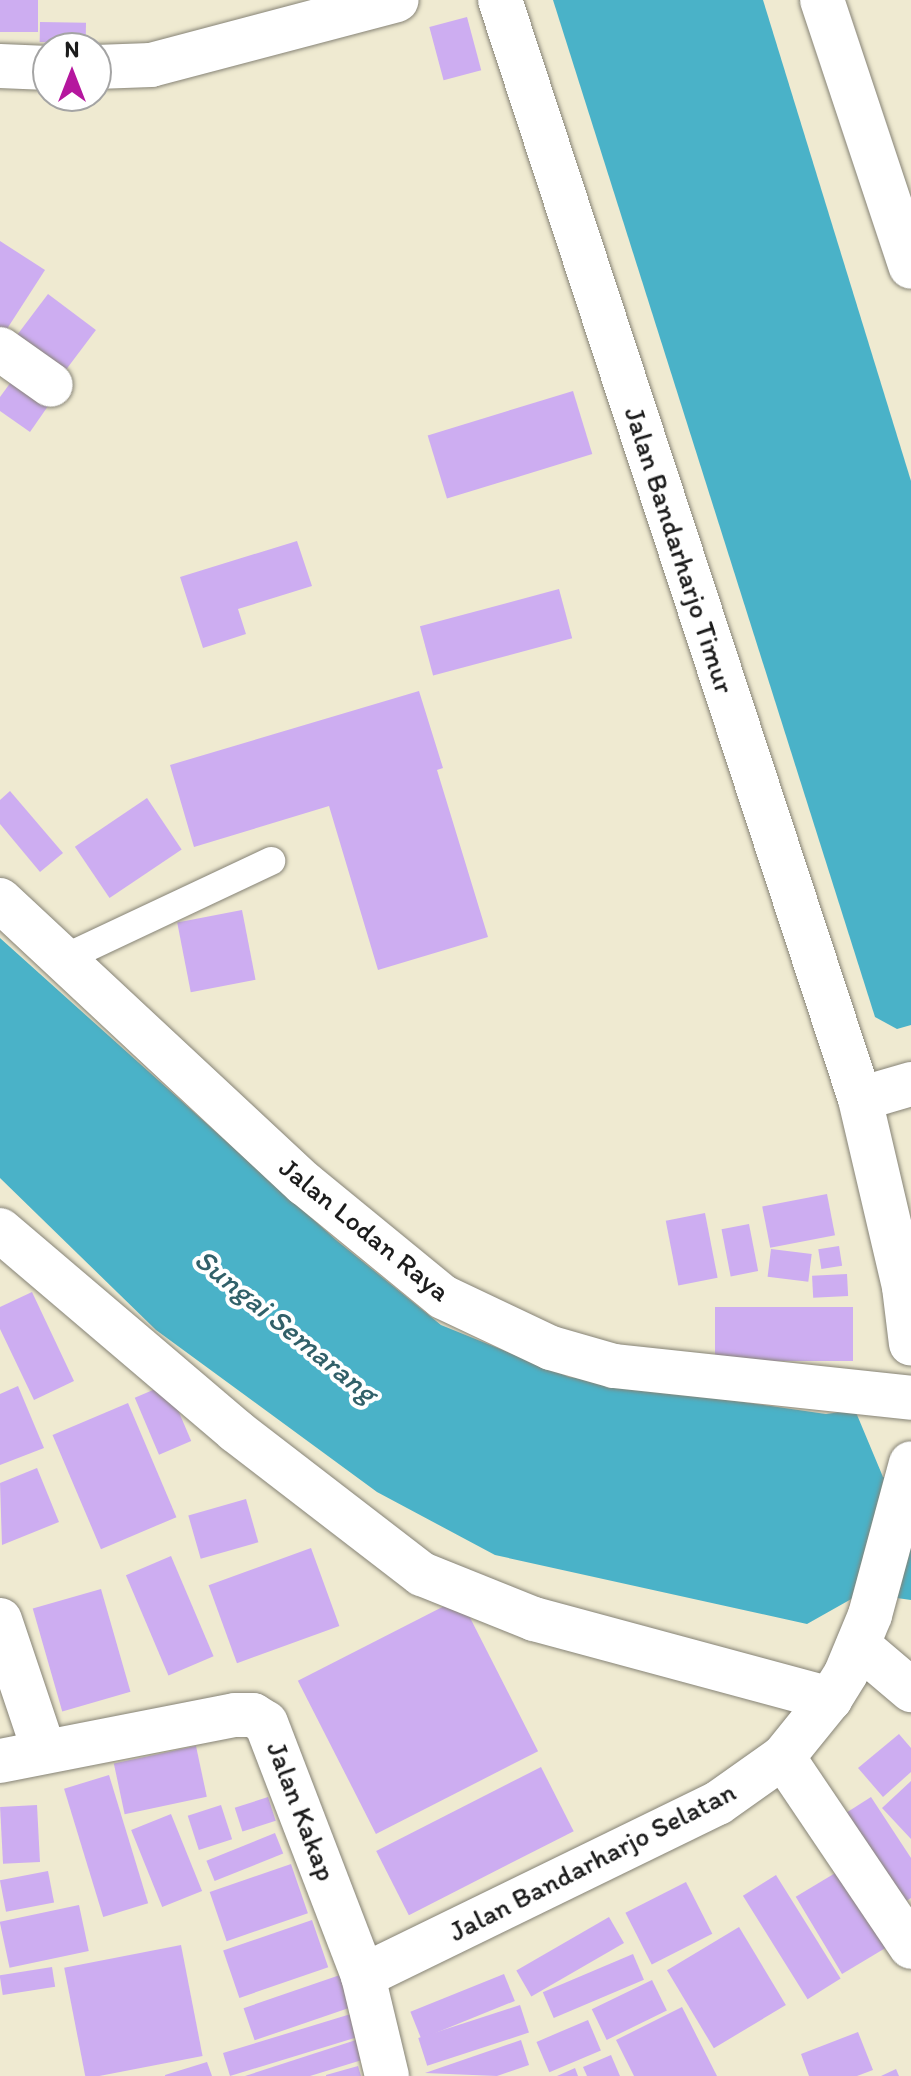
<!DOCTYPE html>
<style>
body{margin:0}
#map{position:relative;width:911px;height:2076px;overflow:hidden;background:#efead1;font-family:Itim,sans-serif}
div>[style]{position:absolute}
.water>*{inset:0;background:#4ab2c8}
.building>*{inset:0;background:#cdadf1;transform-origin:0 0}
.roads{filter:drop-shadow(0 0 2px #868376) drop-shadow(0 0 2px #868376)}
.service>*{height:28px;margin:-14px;padding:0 14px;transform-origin:14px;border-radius:14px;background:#fff}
.minor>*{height:44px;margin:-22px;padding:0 22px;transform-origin:22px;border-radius:22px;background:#fff}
.tertiary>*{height:44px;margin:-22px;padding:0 22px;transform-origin:22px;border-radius:22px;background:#fff}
span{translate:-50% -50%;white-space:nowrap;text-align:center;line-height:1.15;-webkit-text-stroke:8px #fff;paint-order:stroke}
.street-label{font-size:28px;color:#1c1c1c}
.water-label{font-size:30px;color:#316069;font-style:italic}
.north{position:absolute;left:32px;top:32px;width:80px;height:80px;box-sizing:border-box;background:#fff;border:2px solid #a4a4a4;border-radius:50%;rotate:0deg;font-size:22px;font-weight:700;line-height:32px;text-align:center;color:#1c1c1c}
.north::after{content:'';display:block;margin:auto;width:28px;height:36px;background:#b5179e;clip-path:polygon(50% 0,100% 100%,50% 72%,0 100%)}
</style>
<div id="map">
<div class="water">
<div style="clip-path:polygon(553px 0,763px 0,911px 481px,911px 1025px,897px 1029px,875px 1017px)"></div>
<div style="clip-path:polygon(0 938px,336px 1240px,441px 1325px,569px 1377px,826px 1414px,855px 1410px,883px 1477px,911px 1480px,911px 1600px,862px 1593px,807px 1624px,495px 1555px,377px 1492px,156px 1330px,0 1178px)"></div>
</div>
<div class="building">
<div style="left:0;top:0;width:38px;height:32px"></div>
<div style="left:467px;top:17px;width:55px;height:39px;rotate:75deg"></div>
<div style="left:40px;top:22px;width:46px;height:20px;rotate:1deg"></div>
<div style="clip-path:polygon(0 241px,45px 270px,5px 332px,0 329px)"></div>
<div style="left:48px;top:294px;width:60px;height:66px;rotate:37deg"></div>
<div style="clip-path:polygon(19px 371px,55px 396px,30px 432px,0 411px,0 397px)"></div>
<div style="left:573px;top:391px;width:66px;height:152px;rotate:73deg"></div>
<div style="clip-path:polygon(297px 541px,312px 586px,238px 609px,246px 634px,203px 648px,180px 577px)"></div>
<div style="left:559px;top:589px;width:51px;height:144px;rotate:75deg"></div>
<div style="clip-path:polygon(419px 691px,443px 768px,437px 770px,488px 937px,378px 970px,329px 806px,194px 847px,170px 765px)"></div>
<div style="clip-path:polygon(10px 791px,63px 853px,40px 872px,0 824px,0 800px)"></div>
<div style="left:147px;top:798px;width:62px;height:87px;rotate:56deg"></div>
<div style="left:242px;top:910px;width:71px;height:66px;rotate:79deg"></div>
<div style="left:827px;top:1194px;width:42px;height:66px;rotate:79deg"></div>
<div style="left:705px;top:1213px;width:66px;height:40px;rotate:79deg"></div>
<div style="left:749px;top:1224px;width:48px;height:28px;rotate:79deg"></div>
<div style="left:839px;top:1246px;width:20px;height:21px;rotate:81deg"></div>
<div style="left:771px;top:1249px;width:41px;height:28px;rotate:7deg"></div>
<div style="left:847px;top:1274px;width:22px;height:35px;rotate:87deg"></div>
<div style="clip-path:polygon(32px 1292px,74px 1381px,34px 1400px,0 1329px,0 1307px)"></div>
<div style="left:715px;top:1307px;width:138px;height:54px"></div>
<div style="left:167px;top:1384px;width:62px;height:35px;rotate:67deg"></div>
<div style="clip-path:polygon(18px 1386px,44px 1448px,0 1465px,0 1394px)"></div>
<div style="left:128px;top:1403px;width:124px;height:82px;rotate:67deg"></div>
<div style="clip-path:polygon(37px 1468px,59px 1522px,2px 1545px,0 1483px)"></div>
<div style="left:246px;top:1499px;width:45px;height:60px;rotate:74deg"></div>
<div style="left:311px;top:1548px;width:83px;height:109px;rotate:70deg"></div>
<div style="left:171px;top:1556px;width:109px;height:49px;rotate:67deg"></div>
<div style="left:101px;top:1589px;width:107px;height:71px;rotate:74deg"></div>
<div style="left:460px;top:1598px;width:172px;height:182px;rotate:63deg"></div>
<div style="clip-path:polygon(899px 1734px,911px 1748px,911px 1772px,883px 1797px,858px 1768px)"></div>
<div style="left:196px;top:1746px;width:52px;height:84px;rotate:78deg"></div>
<div style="left:541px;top:1767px;width:72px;height:185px;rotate:63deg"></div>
<div style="left:109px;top:1775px;width:134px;height:47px;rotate:73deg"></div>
<div style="clip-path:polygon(911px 1781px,911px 1839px,882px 1808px)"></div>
<div style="left:268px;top:1797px;width:25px;height:35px;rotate:72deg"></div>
<div style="clip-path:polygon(871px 1797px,911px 1858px,911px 1898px,895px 1908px,838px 1818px)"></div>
<div style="left:37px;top:1805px;width:57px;height:37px;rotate:87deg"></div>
<div style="left:221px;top:1805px;width:36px;height:35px;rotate:72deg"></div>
<div style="left:171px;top:1814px;width:83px;height:43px;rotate:68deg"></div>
<div style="left:275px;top:1833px;width:22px;height:74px;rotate:68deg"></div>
<div style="left:291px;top:1864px;width:52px;height:86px;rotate:71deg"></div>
<div style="left:842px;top:1869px;width:90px;height:54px;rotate:59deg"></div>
<div style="left:48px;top:1871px;width:32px;height:49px;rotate:79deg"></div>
<div style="left:776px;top:1875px;width:122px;height:39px;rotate:58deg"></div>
<div style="left:686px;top:1882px;width:58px;height:68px;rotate:63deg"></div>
<div style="left:79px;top:1905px;width:47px;height:81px;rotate:78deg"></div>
<div style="left:609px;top:1917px;width:30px;height:107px;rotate:60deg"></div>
<div style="left:312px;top:1920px;width:50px;height:94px;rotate:71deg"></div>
<div style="left:739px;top:1927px;width:91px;height:84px;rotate:59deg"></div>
<div style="left:181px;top:1945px;width:113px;height:119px;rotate:79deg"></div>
<div style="left:633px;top:1954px;width:28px;height:98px;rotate:67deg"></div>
<div style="left:52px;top:1967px;width:20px;height:53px;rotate:81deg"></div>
<div style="left:504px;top:1974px;width:29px;height:101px;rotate:68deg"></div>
<div style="left:340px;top:1975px;width:34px;height:102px;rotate:71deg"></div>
<div style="left:652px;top:1980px;width:34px;height:67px;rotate:64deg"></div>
<div style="left:520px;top:2005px;width:29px;height:107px;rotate:72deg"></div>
<div style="clip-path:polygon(682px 2007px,717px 2076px,634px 2076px,616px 2040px)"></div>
<div style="left:354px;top:2013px;width:24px;height:137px;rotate:73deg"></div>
<div style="left:588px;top:2020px;width:33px;height:56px;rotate:67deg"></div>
<div style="clip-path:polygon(858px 2032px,873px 2070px,857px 2076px,809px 2076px,801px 2054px)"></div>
<div style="clip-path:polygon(356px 2040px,362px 2060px,310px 2076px,245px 2076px)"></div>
<div style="clip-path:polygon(521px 2040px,529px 2065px,497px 2076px,425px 2073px)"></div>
<div style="clip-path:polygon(611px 2055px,620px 2076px,587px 2076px,583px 2067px)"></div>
<div style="clip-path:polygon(207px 2062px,212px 2076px,165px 2076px,165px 2075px)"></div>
<div style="clip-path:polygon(358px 2066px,361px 2076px,326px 2076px,326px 2075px)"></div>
<div style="clip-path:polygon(575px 2068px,578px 2076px,557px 2076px)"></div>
<div style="clip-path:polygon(896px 2069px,899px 2076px,881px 2076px)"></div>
</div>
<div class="roads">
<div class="service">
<div style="left:65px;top:958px;width:228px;rotate:-25.2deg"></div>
</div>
<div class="minor">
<div style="left:822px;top:0;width:281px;rotate:71.6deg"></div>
<div style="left:0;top:66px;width:48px;rotate:2.4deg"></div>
<div style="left:96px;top:67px;width:55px;rotate:-2.1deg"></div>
<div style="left:151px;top:65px;width:254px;rotate:-14.8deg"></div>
<div style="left:0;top:349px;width:62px;rotate:35.2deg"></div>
<div style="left:0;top:900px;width:417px;rotate:43deg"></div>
<div style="left:305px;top:1184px;width:178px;rotate:39.3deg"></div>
<div style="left:443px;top:1297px;width:119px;rotate:25.3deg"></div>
<div style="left:551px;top:1348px;width:66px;rotate:15.9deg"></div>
<div style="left:614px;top:1366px;width:299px;rotate:6.1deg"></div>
<div style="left:0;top:1230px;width:310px;rotate:40.4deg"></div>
<div style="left:236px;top:1431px;width:235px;rotate:37.6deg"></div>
<div style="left:422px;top:1574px;width:121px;rotate:21.9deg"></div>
<div style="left:534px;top:1619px;width:307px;rotate:15.1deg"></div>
<div style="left:0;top:1620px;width:138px;rotate:71.4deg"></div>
<div style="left:858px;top:1645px;width:70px;rotate:40.3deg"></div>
<div style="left:783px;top:1757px;width:229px;rotate:56deg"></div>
</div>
<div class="tertiary">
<div style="left:500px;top:0;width:1156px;rotate:71.86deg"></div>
<div style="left:911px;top:1084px;width:53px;rotate:163.6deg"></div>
<div style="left:860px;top:1099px;width:193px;rotate:76.8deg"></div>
<div style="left:904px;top:1287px;width:57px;rotate:83deg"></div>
<div style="left:0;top:1761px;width:239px;rotate:-11.1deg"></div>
<div style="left:235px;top:1715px;width:18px"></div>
<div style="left:253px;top:1715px;width:15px;rotate:32deg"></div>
<div style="left:266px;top:1723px;width:271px;rotate:69deg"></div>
<div style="left:363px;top:1976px;width:103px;rotate:76.5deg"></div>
<div style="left:363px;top:1976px;width:395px;rotate:-26deg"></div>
<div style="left:718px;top:1803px;width:80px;rotate:-35.3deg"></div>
<div style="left:783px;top:1757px;width:75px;rotate:-51deg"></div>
<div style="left:830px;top:1699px;width:31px;rotate:-58deg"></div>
<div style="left:846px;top:1673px;width:63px;rotate:-67.5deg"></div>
<div style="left:870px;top:1615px;width:157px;rotate:-74.9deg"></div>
</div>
</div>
<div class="street-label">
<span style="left:680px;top:550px;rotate:72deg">Jalan Bandarharjo Timur</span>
<span style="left:365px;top:1229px;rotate:39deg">Jalan Lodan Raya</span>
<span style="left:302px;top:1811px;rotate:69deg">Jalan Kakap</span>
<span style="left:592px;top:1861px;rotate:-27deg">Jalan Bandarharjo Selatan</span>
</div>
<div class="water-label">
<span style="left:286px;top:1326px;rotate:39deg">Sungai Semarang</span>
</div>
<div class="north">N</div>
</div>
